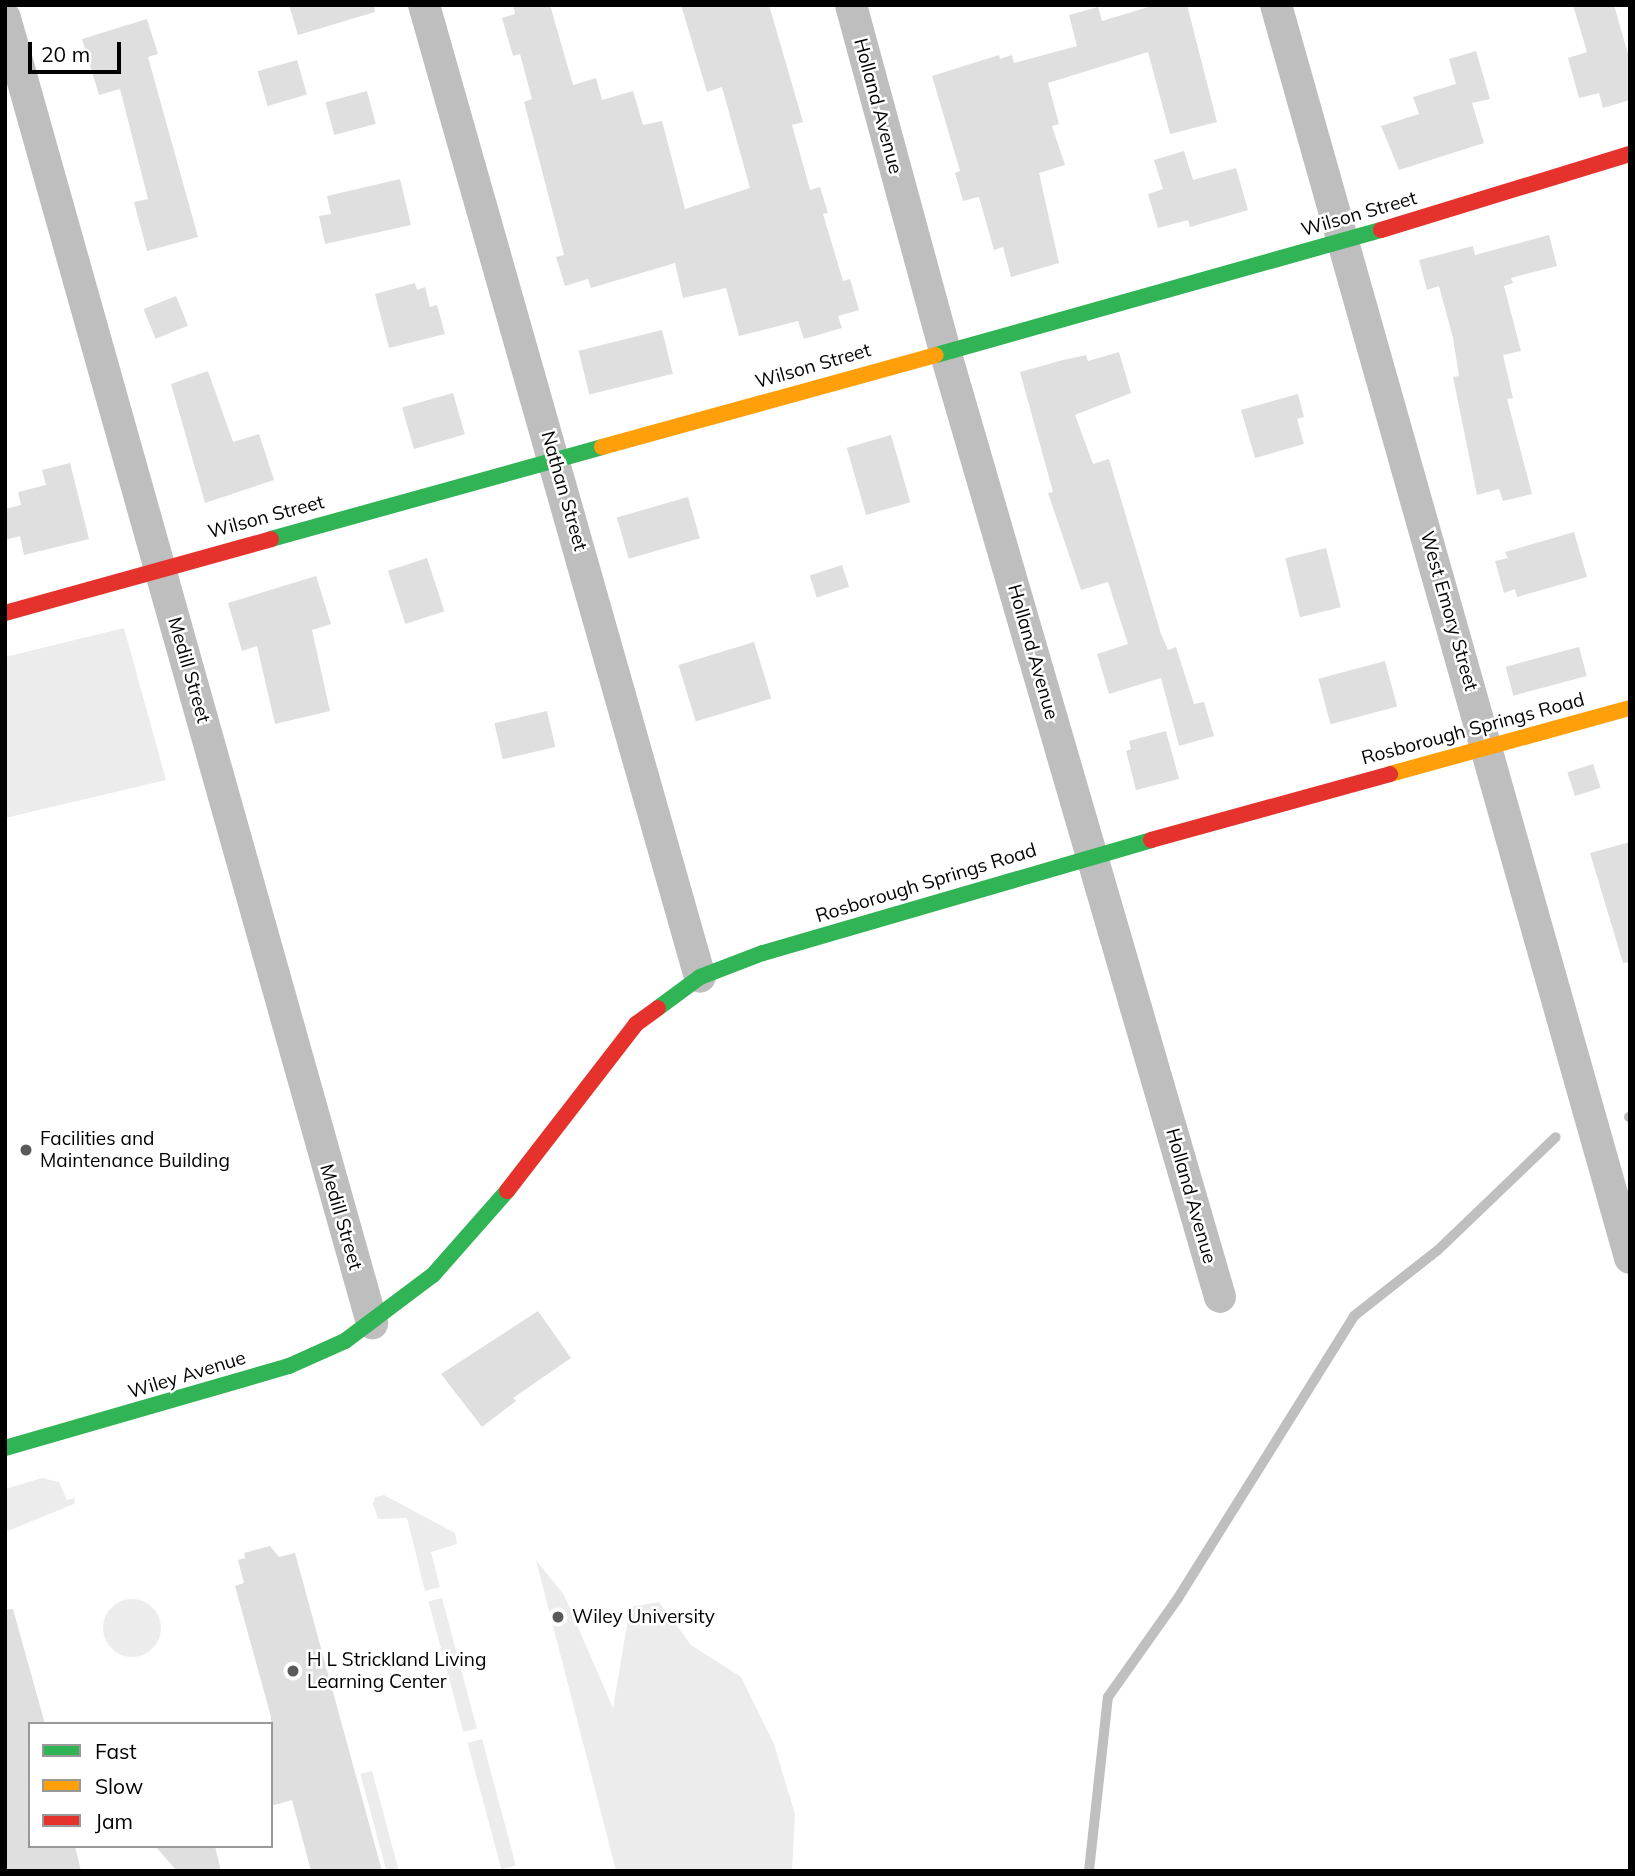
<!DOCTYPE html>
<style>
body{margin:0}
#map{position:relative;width:1635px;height:1876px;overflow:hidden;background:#fff;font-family:Mulish,sans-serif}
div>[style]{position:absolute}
.green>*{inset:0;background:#ececec;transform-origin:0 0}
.round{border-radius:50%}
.stream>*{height:10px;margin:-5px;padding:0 5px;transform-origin:5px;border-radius:5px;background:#bfbfbf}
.building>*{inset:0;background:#dfdfdf;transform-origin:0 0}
.street>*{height:32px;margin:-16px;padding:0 16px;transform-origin:16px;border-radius:16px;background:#bebebe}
.fast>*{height:16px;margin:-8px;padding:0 8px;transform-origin:8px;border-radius:8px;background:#30b455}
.slow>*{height:16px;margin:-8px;padding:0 8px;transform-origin:8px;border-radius:8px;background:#ff9f0a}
.jam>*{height:16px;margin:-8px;padding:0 8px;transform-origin:8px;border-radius:8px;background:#e5322d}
.dots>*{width:19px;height:19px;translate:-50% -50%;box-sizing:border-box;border:4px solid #fff;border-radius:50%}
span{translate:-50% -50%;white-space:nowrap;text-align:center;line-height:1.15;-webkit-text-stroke:5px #fff;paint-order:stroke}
.street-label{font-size:19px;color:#000}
.poi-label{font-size:19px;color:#000}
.left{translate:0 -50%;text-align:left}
.frame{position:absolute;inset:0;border:7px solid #000;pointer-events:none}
.legend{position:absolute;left:28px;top:1722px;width:245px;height:126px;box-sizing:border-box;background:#fff;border:2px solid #999;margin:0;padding:9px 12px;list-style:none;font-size:21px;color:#000}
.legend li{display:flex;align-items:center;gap:14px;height:35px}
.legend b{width:35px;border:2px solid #999}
.scale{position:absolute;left:28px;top:42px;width:93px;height:32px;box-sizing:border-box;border:4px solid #000;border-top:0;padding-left:9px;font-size:21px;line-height:24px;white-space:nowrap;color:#000;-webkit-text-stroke:5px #fff;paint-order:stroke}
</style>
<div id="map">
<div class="green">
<div style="clip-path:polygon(124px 628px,166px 780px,5px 818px,5px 657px)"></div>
<div style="clip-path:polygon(42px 1478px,59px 1482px,67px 1500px,75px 1498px,74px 1504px,5px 1532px,5px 1489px)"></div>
<div style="clip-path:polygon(384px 1495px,455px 1533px,457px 1544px,431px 1552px,440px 1587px,425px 1591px,407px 1518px,378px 1519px,373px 1504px,375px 1497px)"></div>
<div style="clip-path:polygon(536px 1560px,564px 1595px,613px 1708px,630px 1607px,659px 1602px,691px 1645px,741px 1677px,774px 1744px,795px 1814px,792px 1871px,616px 1871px)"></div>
<div style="left:442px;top:1598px;width:135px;height:14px;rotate:75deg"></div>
<div class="round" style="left:103px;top:1599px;width:58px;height:58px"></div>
<div style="left:482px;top:1739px;width:131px;height:15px;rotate:75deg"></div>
<div style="left:372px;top:1771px;width:104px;height:12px;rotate:75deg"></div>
</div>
<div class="stream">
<div style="left:1629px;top:1117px;width:1px"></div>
<div style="left:1089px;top:1871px;width:175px;rotate:-83.8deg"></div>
<div style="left:1108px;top:1697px;width:121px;rotate:-54.7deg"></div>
<div style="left:1178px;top:1598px;width:332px;rotate:-58deg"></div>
<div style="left:1354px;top:1316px;width:107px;rotate:-38.2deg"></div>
<div style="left:1438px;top:1250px;width:163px;rotate:-43.8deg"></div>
</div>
<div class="building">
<div style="clip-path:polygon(289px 5px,374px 5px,375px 12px,298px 35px)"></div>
<div style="clip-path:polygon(513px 5px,550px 5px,573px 85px,596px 78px,602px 100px,633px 91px,643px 125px,662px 121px,685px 209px,750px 188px,722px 87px,707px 92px,681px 5px,769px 5px,803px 122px,792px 125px,810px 190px,820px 187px,828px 213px,823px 214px,843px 281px,850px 279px,859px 310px,838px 316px,842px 328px,804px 339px,798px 321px,739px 336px,726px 288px,683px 298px,675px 263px,591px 288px,588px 279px,565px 286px,556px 257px,564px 255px,524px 102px,532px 99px,520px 54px,513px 56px,502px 18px,515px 14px)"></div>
<div style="clip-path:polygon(1155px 5px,1187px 5px,1217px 122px,1170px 134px,1148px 52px,1048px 83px,1059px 124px,1052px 126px,1065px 165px,1039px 173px,1059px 263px,1011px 277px,1003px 247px,994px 250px,979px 197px,963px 201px,955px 173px,960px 171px,932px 76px,999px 55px,1000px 59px,1012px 55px,1014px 63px,1077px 46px,1069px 15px,1098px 7px,1102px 21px)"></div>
<div style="clip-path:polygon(1573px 5px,1614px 5px,1630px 61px,1630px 100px,1603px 108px,1599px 93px,1579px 98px,1568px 58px,1587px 52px)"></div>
<div style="clip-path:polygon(147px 19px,158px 54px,148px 57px,198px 237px,147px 251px,134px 202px,148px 199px,120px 89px,99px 95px,82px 39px)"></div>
<div style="clip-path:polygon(1476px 51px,1490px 99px,1472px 103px,1484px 143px,1399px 170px,1381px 126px,1419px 114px,1413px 97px,1456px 84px,1449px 59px)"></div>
<div style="left:297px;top:60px;width:36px;height:41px;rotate:74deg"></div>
<div style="left:367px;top:91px;width:34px;height:43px;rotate:75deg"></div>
<div style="clip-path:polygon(1184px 151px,1193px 180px,1236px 168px,1248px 210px,1190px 227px,1188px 220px,1158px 228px,1148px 194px,1163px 189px,1154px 160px)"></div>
<div style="clip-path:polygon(400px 179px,411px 225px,325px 244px,319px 216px,331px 214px,327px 196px)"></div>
<div style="clip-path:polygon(1549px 235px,1557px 266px,1511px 278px,1513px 283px,1504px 286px,1521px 351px,1503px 355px,1513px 398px,1507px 399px,1532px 494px,1503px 501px,1499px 489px,1477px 495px,1453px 377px,1459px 376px,1453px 338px,1439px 286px,1427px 290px,1419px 260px,1473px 246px,1475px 255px)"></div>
<div style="clip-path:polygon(415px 283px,417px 290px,425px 287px,430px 307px,437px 305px,445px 334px,389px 348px,375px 294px)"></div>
<div style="left:176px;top:296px;width:32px;height:35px;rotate:68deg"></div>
<div style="left:662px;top:330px;width:45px;height:86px;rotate:76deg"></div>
<div style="clip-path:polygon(1119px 352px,1131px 393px,1075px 415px,1093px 464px,1109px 459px,1161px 634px,1168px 650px,1176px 647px,1194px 704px,1204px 702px,1214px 736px,1179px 746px,1161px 678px,1109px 694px,1097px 654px,1128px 644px,1108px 582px,1081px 590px,1048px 493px,1053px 492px,1020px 372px,1063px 360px,1086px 355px,1088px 361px)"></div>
<div style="clip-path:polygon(208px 371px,233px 442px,259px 434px,274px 480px,205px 503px,171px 384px)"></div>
<div style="left:453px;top:393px;width:43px;height:53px;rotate:74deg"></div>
<div style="clip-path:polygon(1298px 394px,1304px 417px,1297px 419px,1304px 444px,1255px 458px,1241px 410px)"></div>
<div style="left:891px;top:435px;width:70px;height:46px;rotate:74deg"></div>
<div style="clip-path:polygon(70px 463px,89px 539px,24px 555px,20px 536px,5px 540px,5px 509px,21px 505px,18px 492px,46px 485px,42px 470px)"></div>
<div style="left:688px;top:497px;width:43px;height:74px;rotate:74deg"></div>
<div style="clip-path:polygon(1574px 532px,1587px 577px,1517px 597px,1515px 589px,1504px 593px,1495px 561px,1508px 558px,1505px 552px)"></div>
<div style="left:1326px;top:548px;width:61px;height:42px;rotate:76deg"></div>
<div style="left:427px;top:558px;width:56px;height:41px;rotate:72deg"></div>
<div style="left:842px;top:565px;width:23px;height:34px;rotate:72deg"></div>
<div style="clip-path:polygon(316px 576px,331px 624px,312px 630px,330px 711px,275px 724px,257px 646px,242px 651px,228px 603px)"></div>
<div style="left:754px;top:642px;width:59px;height:79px;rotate:73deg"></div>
<div style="left:1579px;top:647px;width:30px;height:76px;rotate:75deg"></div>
<div style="left:1385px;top:661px;width:47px;height:69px;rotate:75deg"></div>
<div style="left:547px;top:711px;width:37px;height:54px;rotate:77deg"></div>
<div style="clip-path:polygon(1166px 731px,1179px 779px,1136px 790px,1126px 751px,1131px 749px,1129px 741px)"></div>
<div style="left:1593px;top:764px;width:25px;height:27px;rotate:72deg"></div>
<div style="clip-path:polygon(1630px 842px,1630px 962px,1623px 963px,1590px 853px)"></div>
<div style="clip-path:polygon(538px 1311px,571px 1358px,513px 1398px,516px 1401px,482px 1427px,441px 1374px)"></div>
<div style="clip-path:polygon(270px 1546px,279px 1557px,295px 1553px,382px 1871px,311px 1871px,292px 1800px,271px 1806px,271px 1717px,235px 1586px,244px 1583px,238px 1560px,245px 1558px,244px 1553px)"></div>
<div style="clip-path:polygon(13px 1609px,45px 1724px,30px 1724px,30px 1846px,75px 1846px,81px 1871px,5px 1871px,5px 1610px)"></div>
<div style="clip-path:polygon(155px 1846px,215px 1846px,221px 1871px,177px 1871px)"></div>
</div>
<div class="street">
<div style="left:424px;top:5px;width:1010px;rotate:74.15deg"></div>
<div style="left:851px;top:5px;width:359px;rotate:74.8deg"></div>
<div style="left:945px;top:351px;width:985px;rotate:73.79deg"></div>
<div style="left:1276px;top:5px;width:1302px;rotate:74.22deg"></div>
<div style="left:5px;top:18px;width:1356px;rotate:74.29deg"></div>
</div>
<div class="fast">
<div style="left:936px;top:355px;width:462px;rotate:-15.7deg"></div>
<div style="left:271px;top:539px;width:344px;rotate:-15.5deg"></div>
<div style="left:658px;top:1008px;width:52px;rotate:-36.4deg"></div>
<div style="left:700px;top:977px;width:67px;rotate:-20.9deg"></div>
<div style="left:763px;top:953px;width:404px;rotate:-16.2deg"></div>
<div style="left:5px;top:1448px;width:296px;rotate:-16.1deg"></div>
<div style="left:289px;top:1366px;width:61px;rotate:-24.1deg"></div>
<div style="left:345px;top:1341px;width:110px;rotate:-36.9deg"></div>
<div style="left:433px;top:1275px;width:112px;rotate:-48.6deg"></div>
</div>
<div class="slow">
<div style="left:602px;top:447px;width:346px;rotate:-15.4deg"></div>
<div style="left:1390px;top:774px;width:249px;rotate:-15.4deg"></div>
</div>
<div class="jam">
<div style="left:1381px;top:230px;width:260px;rotate:-17deg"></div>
<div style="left:5px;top:613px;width:276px;rotate:-15.5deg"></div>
<div style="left:1151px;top:840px;width:248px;rotate:-15.4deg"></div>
<div style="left:507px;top:1191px;width:211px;rotate:-52.3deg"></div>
<div style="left:636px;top:1024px;width:27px;rotate:-36deg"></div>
</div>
<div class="dots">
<div style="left:26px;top:1150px;background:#595959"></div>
<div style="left:558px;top:1617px;background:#595959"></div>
<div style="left:293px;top:1671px;background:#595959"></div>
</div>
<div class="street-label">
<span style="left:878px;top:106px;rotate:75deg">Holland Avenue</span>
<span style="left:1359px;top:214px;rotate:-16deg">Wilson Street</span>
<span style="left:813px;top:366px;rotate:-16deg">Wilson Street</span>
<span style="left:564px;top:491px;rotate:74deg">Nathan Street</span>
<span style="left:266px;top:517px;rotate:-15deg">Wilson Street</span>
<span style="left:1449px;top:611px;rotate:74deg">West Emory Street</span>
<span style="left:1033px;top:652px;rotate:74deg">Holland Avenue</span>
<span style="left:189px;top:670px;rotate:74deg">Medill Street</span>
<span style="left:1473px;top:729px;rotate:-15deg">Rosborough Springs Road</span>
<span style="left:926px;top:883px;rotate:-17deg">Rosborough Springs Road</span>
<span style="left:1191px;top:1196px;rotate:74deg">Holland Avenue</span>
<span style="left:341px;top:1217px;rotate:74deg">Medill Street</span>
<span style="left:187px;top:1375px;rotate:-17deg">Wiley Avenue</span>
</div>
<div class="poi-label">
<span class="left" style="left:40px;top:1150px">Facilities and<br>Maintenance Building</span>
<span class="left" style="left:572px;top:1617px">Wiley University</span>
<span class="left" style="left:307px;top:1671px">H L Strickland Living<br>Learning Center</span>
</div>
<div class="frame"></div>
<ul class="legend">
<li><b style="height:9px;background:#30b455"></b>Fast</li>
<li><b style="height:9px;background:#ff9f0a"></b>Slow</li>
<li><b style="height:9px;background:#e5322d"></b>Jam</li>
</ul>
<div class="scale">20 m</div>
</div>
